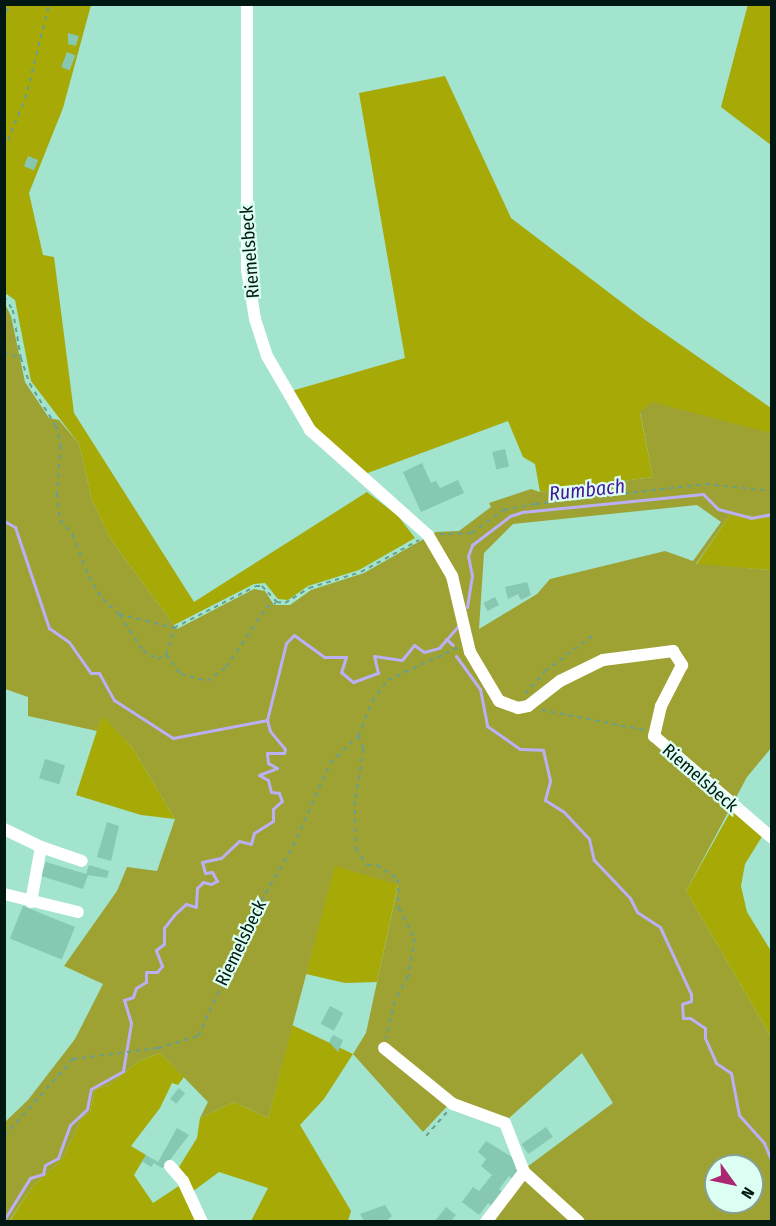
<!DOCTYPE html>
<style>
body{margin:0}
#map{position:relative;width:776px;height:1226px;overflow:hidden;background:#a2e4ce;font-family:"Fira Sans Condensed",sans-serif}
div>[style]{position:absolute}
.green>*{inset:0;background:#a6a906}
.forest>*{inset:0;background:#9ea233}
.stream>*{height:3px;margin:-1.5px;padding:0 1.5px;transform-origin:1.5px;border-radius:1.5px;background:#bbb0f5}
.building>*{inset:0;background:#86c8b1;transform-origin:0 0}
.path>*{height:1.5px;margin-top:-0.75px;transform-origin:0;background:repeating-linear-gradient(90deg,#6a9e8d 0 4.5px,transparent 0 9px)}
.minor>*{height:12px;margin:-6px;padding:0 6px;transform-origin:6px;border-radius:6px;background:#fff}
span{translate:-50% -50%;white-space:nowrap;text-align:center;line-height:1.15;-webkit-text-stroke:4.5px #ddfef2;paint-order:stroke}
.street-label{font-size:18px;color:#001811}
.water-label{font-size:20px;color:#49149c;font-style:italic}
.frame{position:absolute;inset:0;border:6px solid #001811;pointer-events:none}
.north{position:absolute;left:704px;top:1154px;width:60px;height:60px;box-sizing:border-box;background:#ddfef2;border:2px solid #85a298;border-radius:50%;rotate:123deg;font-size:16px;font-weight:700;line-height:24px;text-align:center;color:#001811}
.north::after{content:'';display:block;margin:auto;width:21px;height:27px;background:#ab2872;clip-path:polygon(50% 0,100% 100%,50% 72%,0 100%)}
</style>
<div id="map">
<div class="green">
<div style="clip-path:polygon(748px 4px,771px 5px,771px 145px,721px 107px)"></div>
<div style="clip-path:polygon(4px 5px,91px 5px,63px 108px,29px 193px,43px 255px,54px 257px,74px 413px,194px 602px,367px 492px,398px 516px,415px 538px,359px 570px,308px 586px,288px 600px,278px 599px,265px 583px,254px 584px,174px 625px,111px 540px,92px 500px,79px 444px,31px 381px,15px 300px,5px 293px)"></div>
<div style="clip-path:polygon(445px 76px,511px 218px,641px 317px,771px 408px,771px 433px,640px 413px,653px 477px,540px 492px,535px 464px,523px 457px,508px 421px,365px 474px,332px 449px,288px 392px,405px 358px,359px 93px)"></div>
<div style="clip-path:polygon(731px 513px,771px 518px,771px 570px,696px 565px)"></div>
<div style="clip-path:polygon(102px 715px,132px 747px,175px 819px,141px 815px,76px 795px)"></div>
<div style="clip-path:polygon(732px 809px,763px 835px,745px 864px,741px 886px,747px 912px,771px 951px,771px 1037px,686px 891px)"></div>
<div style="clip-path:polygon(334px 865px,398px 884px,377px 982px,345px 983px,306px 974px)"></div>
<div style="clip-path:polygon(292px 1025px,353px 1054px,324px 1099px,300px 1125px,351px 1211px,348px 1221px,251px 1221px,268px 1188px,219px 1172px,192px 1192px,179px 1167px,197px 1138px,200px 1118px,234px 1102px,268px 1118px)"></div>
<div style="clip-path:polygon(160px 1053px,184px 1077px,178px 1085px,172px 1083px,160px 1108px,131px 1146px,146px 1155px,134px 1175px,153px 1203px,182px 1184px,199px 1221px,9px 1222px,32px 1187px,62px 1159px,82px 1118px,90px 1112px,95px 1089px,109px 1085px,139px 1061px)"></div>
</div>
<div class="forest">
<div style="clip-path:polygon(evenodd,4px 302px,11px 316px,25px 382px,49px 418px,59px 420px,79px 444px,92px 500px,111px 540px,177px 629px,254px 589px,265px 591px,274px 605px,290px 605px,311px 590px,364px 573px,436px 532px,459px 531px,491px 507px,489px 503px,531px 489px,540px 492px,653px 477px,640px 412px,652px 402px,771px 433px,771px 518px,731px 513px,696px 564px,771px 570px,771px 748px,747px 777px,686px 891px,771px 1037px,771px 1221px,490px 1221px,527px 1167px,613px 1103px,582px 1053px,508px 1119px,453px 1100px,423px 1132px,353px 1054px,366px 1033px,398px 885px,335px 866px,268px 1118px,234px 1102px,200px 1118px,208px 1102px,160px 1053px,139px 1061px,109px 1085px,95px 1089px,90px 1112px,82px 1118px,62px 1159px,32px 1187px,9px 1221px,5px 1221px,5px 1122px,28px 1100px,75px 1039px,103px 984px,64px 966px,117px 891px,127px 867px,157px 871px,175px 819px,132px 747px,102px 716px,97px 731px,28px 716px,28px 697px,5px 689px,4px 302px,697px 505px,721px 522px,693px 561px,665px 551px,550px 579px,537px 594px,479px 629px,484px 553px,513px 524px,697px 505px,4px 302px,716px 1166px,752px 1166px,752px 1202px,716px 1202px,716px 1166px)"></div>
</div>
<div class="stream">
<div style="left:4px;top:521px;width:13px;rotate:29deg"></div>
<div style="left:15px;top:527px;width:107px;rotate:71.4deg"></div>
<div style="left:49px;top:628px;width:24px;rotate:35deg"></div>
<div style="left:69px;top:642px;width:38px;rotate:55deg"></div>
<div style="left:91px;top:673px;width:8px"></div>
<div style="left:99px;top:673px;width:31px;rotate:61deg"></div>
<div style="left:114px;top:700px;width:70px;rotate:32.8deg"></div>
<div style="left:173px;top:738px;width:96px;rotate:-10.8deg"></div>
<div style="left:467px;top:607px;width:31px;rotate:-81deg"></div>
<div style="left:472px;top:576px;width:20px;rotate:-101deg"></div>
<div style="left:468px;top:556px;width:12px;rotate:-70deg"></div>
<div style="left:472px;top:545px;width:48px;rotate:-37.3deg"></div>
<div style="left:510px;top:516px;width:13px;rotate:-18deg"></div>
<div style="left:522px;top:512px;width:182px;rotate:-5.7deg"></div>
<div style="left:703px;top:494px;width:21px;rotate:45deg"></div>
<div style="left:718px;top:509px;width:34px;rotate:15deg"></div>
<div style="left:751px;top:518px;width:21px;rotate:-11deg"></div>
<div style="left:446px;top:639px;width:9px;rotate:41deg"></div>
<div style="left:456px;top:656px;width:41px;rotate:54deg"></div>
<div style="left:480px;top:689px;width:38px;rotate:79deg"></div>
<div style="left:487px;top:726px;width:40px;rotate:34.9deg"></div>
<div style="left:520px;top:749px;width:23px;rotate:2deg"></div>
<div style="left:543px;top:750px;width:32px;rotate:77deg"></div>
<div style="left:550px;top:781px;width:20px;rotate:105deg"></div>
<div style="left:545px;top:800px;width:22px;rotate:32deg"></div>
<div style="left:564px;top:812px;width:37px;rotate:47deg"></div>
<div style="left:589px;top:839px;width:22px;rotate:77deg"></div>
<div style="left:594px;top:860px;width:52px;rotate:46.5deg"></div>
<div style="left:630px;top:898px;width:16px;rotate:63deg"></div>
<div style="left:637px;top:912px;width:27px;rotate:33deg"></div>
<div style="left:660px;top:927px;width:74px;rotate:65.2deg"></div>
<div style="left:691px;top:994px;width:7px;rotate:90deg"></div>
<div style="left:691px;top:1001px;width:9px;rotate:162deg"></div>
<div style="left:682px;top:1004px;width:14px;rotate:86deg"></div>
<div style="left:683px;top:1018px;width:7px"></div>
<div style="left:690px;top:1018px;width:18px;rotate:34deg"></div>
<div style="left:705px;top:1028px;width:10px;rotate:90deg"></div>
<div style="left:705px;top:1038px;width:27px;rotate:66deg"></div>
<div style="left:716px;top:1063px;width:18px;rotate:34deg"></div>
<div style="left:731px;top:1073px;width:43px;rotate:79.2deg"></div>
<div style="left:739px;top:1115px;width:38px;rotate:48deg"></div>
<div style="left:764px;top:1143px;width:21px;rotate:67deg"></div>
<div style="left:4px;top:1220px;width:49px;rotate:-58.2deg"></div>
<div style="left:30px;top:1178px;width:14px;rotate:-17deg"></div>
<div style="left:43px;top:1174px;width:9px;rotate:-77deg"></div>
<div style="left:45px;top:1165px;width:15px;rotate:-28deg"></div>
<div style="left:58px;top:1158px;width:35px;rotate:-70deg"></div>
<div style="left:70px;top:1125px;width:23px;rotate:-43deg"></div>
<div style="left:87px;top:1109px;width:20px;rotate:-79deg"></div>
<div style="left:91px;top:1089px;width:37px;rotate:-29deg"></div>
<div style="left:123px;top:1071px;width:49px;rotate:-80.5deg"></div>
<div style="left:131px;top:1023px;width:24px;rotate:-107deg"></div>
<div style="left:124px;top:1000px;width:9px;rotate:-18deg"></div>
<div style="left:133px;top:997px;width:9px;rotate:-72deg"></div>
<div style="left:136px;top:988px;width:12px;rotate:-31deg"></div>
<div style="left:146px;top:982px;width:10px;rotate:-90deg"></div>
<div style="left:146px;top:972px;width:11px"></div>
<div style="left:157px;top:972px;width:8px;rotate:-50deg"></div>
<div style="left:162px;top:966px;width:17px;rotate:-111deg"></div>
<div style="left:156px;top:950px;width:10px;rotate:-37deg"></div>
<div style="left:164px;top:944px;width:16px;rotate:-90deg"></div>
<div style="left:164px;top:928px;width:16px;rotate:-52deg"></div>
<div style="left:174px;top:915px;width:16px;rotate:-43deg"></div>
<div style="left:186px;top:904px;width:10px;rotate:17deg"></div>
<div style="left:196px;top:907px;width:19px;rotate:-87deg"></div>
<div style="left:197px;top:888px;width:8px;rotate:-45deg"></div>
<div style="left:203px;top:882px;width:8px;rotate:14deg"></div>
<div style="left:211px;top:884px;width:7px;rotate:-27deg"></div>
<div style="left:217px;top:881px;width:10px;rotate:-119deg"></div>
<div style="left:212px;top:872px;width:7px;rotate:172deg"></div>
<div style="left:205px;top:873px;width:11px;rotate:-105deg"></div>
<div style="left:202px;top:862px;width:19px;rotate:-12deg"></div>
<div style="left:221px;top:858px;width:25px;rotate:-43deg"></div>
<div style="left:239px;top:841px;width:12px;rotate:14deg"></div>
<div style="left:251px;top:844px;width:11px;rotate:-75deg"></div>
<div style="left:254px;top:833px;width:22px;rotate:-32deg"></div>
<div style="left:273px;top:821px;width:12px;rotate:-90deg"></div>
<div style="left:273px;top:809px;width:12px;rotate:-42deg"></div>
<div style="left:282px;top:801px;width:9px;rotate:-111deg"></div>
<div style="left:279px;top:793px;width:8px;rotate:-173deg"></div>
<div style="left:271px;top:792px;width:12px;rotate:-104deg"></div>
<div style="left:268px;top:780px;width:10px;rotate:-151deg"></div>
<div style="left:259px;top:775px;width:19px;rotate:-21deg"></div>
<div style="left:277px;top:768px;width:10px;rotate:-151deg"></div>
<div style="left:268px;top:763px;width:10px;rotate:-96deg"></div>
<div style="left:267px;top:753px;width:17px"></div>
<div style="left:284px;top:753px;width:4px;rotate:-76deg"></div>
<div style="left:285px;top:749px;width:23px;rotate:-130deg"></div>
<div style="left:270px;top:731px;width:11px;rotate:-105deg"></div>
<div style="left:267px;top:720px;width:79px;rotate:-76.1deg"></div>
<div style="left:286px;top:643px;width:11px;rotate:-45deg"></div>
<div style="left:294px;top:635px;width:37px;rotate:36deg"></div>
<div style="left:324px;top:657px;width:22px"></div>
<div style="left:346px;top:657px;width:16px;rotate:108deg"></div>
<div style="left:341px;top:672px;width:16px;rotate:40deg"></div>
<div style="left:353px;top:682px;width:27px;rotate:-20deg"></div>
<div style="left:378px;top:673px;width:17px;rotate:-103deg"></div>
<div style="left:374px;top:656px;width:28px;rotate:8deg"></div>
<div style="left:402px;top:660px;width:19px;rotate:-51deg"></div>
<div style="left:414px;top:645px;width:12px;rotate:35deg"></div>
<div style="left:424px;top:652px;width:16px;rotate:-15deg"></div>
<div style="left:439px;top:648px;width:28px;rotate:-49deg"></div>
</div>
<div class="building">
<div style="clip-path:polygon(68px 33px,79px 36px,76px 46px,68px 44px)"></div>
<div style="left:67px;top:52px;width:9px;height:16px;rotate:21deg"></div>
<div style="left:28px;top:156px;width:11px;height:11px;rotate:22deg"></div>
<div style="left:505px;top:449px;width:18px;height:13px;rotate:77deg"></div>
<div style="clip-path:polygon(422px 463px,431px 483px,436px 481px,440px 488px,458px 480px,464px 493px,421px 512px,403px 472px)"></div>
<div style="clip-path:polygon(527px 582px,531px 595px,521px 600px,518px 594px,508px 599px,505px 587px)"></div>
<div style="left:495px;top:597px;width:9px;height:13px;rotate:63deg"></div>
<div style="left:45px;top:759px;width:21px;height:20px;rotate:17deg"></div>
<div style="clip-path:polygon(107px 822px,119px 826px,111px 861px,97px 857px)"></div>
<div style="clip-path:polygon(46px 862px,86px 874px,89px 865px,109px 871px,107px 878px,88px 875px,83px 889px,41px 876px)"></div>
<div style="left:23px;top:906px;width:56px;height:35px;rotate:22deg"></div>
<div style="left:330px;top:1006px;width:15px;height:20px;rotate:28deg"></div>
<div style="clip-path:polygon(333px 1035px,343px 1040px,338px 1052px,329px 1042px)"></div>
<div style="left:179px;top:1088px;width:8px;height:14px;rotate:40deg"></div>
<div style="left:546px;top:1127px;width:12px;height:30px;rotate:55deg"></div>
<div style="clip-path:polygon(177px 1128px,189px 1135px,166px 1165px,162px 1168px,154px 1163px,151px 1167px,142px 1161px,146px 1155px,158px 1162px)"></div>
<div style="clip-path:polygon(486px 1141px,517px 1160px,515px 1168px,520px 1172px,514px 1180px,509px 1176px,499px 1189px,504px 1193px,493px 1207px,488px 1203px,479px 1215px,462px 1202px,473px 1187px,479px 1191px,492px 1175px,481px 1166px,486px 1159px,478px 1152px)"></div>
<div style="clip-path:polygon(385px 1205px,392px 1216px,386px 1221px,364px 1221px,360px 1214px)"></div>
<div style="clip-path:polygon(446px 1207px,456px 1215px,451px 1221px,435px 1221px)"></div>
</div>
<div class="path">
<div style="left:4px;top:21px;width:18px;rotate:-74deg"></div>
<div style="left:4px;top:149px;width:54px;rotate:-67.2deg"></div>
<div style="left:25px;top:99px;width:98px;rotate:-75.8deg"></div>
<div style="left:4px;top:297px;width:16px;rotate:55deg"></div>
<div style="left:13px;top:310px;width:49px;rotate:80.5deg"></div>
<div style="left:21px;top:358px;width:28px;rotate:71deg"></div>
<div style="left:30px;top:384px;width:49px;rotate:58.2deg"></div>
<div style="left:56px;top:426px;width:21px;rotate:76deg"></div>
<div style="left:61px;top:446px;width:48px;rotate:94.8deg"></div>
<div style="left:57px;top:494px;width:26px;rotate:83deg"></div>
<div style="left:60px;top:520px;width:20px;rotate:49deg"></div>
<div style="left:73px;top:535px;width:45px;rotate:69.1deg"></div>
<div style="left:89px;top:577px;width:26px;rotate:58deg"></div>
<div style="left:103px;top:599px;width:22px;rotate:43deg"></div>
<div style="left:119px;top:614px;width:57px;rotate:14.3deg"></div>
<div style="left:174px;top:628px;width:92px;rotate:-27.1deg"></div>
<div style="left:256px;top:586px;width:6px"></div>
<div style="left:262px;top:586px;width:22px;rotate:47deg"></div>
<div style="left:277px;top:602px;width:8px;rotate:7deg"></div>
<div style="left:285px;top:603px;width:28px;rotate:-32deg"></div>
<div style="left:309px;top:588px;width:54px;rotate:-17.1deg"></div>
<div style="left:361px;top:572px;width:66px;rotate:-28.9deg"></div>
<div style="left:4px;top:353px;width:16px;rotate:14deg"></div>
<div style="left:440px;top:534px;width:32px;rotate:-2deg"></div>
<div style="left:472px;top:533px;width:39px;rotate:-36deg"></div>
<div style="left:504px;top:510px;width:32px;rotate:-11deg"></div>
<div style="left:535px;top:504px;width:172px;rotate:-6.7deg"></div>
<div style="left:706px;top:484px;width:66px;rotate:6.1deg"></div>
<div style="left:120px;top:615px;width:43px;rotate:57.4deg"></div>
<div style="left:143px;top:651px;width:17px;rotate:28deg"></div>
<div style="left:158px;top:659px;width:9px;rotate:-27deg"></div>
<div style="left:166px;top:655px;width:28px;rotate:-73deg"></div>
<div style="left:166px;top:655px;width:24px;rotate:52deg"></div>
<div style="left:181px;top:674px;width:27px;rotate:15deg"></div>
<div style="left:207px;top:681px;width:24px;rotate:-36deg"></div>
<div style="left:226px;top:667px;width:71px;rotate:-55.9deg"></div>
<div style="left:266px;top:608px;width:11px;rotate:-27deg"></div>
<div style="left:525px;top:694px;width:30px;rotate:-49deg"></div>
<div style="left:545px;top:671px;width:59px;rotate:-36.7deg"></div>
<div style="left:542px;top:710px;width:104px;rotate:11.1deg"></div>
<div style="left:358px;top:736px;width:14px;rotate:65deg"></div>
<div style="left:364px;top:749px;width:53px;rotate:99.8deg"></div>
<div style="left:355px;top:801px;width:48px;rotate:88.8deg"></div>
<div style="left:356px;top:849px;width:19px;rotate:55deg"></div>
<div style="left:367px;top:865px;width:10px"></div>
<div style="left:377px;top:865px;width:25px;rotate:34deg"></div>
<div style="left:398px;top:879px;width:29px;rotate:88deg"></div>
<div style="left:399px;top:908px;width:35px;rotate:63deg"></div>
<div style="left:415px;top:939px;width:39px;rotate:100deg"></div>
<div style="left:408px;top:977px;width:27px;rotate:118deg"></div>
<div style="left:395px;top:1001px;width:39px;rotate:103deg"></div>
<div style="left:4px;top:1136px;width:103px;rotate:-48.1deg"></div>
<div style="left:73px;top:1059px;width:86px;rotate:-7.4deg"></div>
<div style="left:158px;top:1048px;width:42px;rotate:-16.7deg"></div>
<div style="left:198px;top:1036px;width:149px;rotate:-65deg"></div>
<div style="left:261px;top:901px;width:64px;rotate:-59.8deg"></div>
<div style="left:293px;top:846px;width:91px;rotate:-66deg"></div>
<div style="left:330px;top:763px;width:39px;rotate:-44deg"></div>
<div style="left:358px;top:736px;width:38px;rotate:-68deg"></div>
<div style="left:372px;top:701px;width:26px;rotate:-53deg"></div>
<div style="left:388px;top:680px;width:76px;rotate:-24.9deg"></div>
<div style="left:426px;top:1136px;width:32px;rotate:-49deg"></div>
</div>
<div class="minor">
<div style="left:247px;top:4px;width:266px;rotate:90deg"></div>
<div style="left:247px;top:270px;width:50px;rotate:80.7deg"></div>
<div style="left:255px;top:319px;width:39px;rotate:72deg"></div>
<div style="left:267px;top:356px;width:86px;rotate:59.8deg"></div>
<div style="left:310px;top:430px;width:158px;rotate:41.7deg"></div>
<div style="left:428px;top:535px;width:48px;rotate:59.7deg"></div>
<div style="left:452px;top:576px;width:78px;rotate:76.7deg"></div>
<div style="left:470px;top:652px;width:57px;rotate:59.4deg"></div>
<div style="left:499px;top:701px;width:20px;rotate:20deg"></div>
<div style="left:518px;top:708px;width:10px;rotate:-11deg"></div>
<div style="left:528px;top:706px;width:41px;rotate:-38deg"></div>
<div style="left:560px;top:681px;width:48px;rotate:-26deg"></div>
<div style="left:603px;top:660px;width:71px;rotate:-7.3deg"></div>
<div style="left:673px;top:651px;width:17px;rotate:57deg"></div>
<div style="left:682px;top:665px;width:46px;rotate:117.1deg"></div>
<div style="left:661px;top:706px;width:31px;rotate:103deg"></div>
<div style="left:654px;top:736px;width:156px;rotate:40.8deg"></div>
<div style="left:4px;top:829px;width:41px;rotate:25.9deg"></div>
<div style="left:41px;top:847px;width:43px;rotate:18.9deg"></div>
<div style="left:4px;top:894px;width:76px;rotate:13.7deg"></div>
<div style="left:31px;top:902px;width:56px;rotate:-79.7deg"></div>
<div style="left:384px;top:1048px;width:89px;rotate:39.1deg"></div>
<div style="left:453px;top:1104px;width:55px;rotate:20.1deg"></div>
<div style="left:505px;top:1123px;width:53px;rotate:68.8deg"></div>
<div style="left:524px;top:1172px;width:74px;rotate:42.3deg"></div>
<div style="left:170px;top:1166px;width:20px;rotate:49deg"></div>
<div style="left:183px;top:1181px;width:45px;rotate:65.1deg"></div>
<div style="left:486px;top:1222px;width:63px;rotate:-52.8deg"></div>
</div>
<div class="street-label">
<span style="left:250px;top:252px;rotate:-94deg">Riemelsbeck</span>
<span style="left:700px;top:778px;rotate:41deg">Riemelsbeck</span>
<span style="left:241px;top:943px;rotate:-64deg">Riemelsbeck</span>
</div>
<div class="water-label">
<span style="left:587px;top:490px;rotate:-6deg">Rumbach</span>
</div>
<div class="frame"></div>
<div class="north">N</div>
</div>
